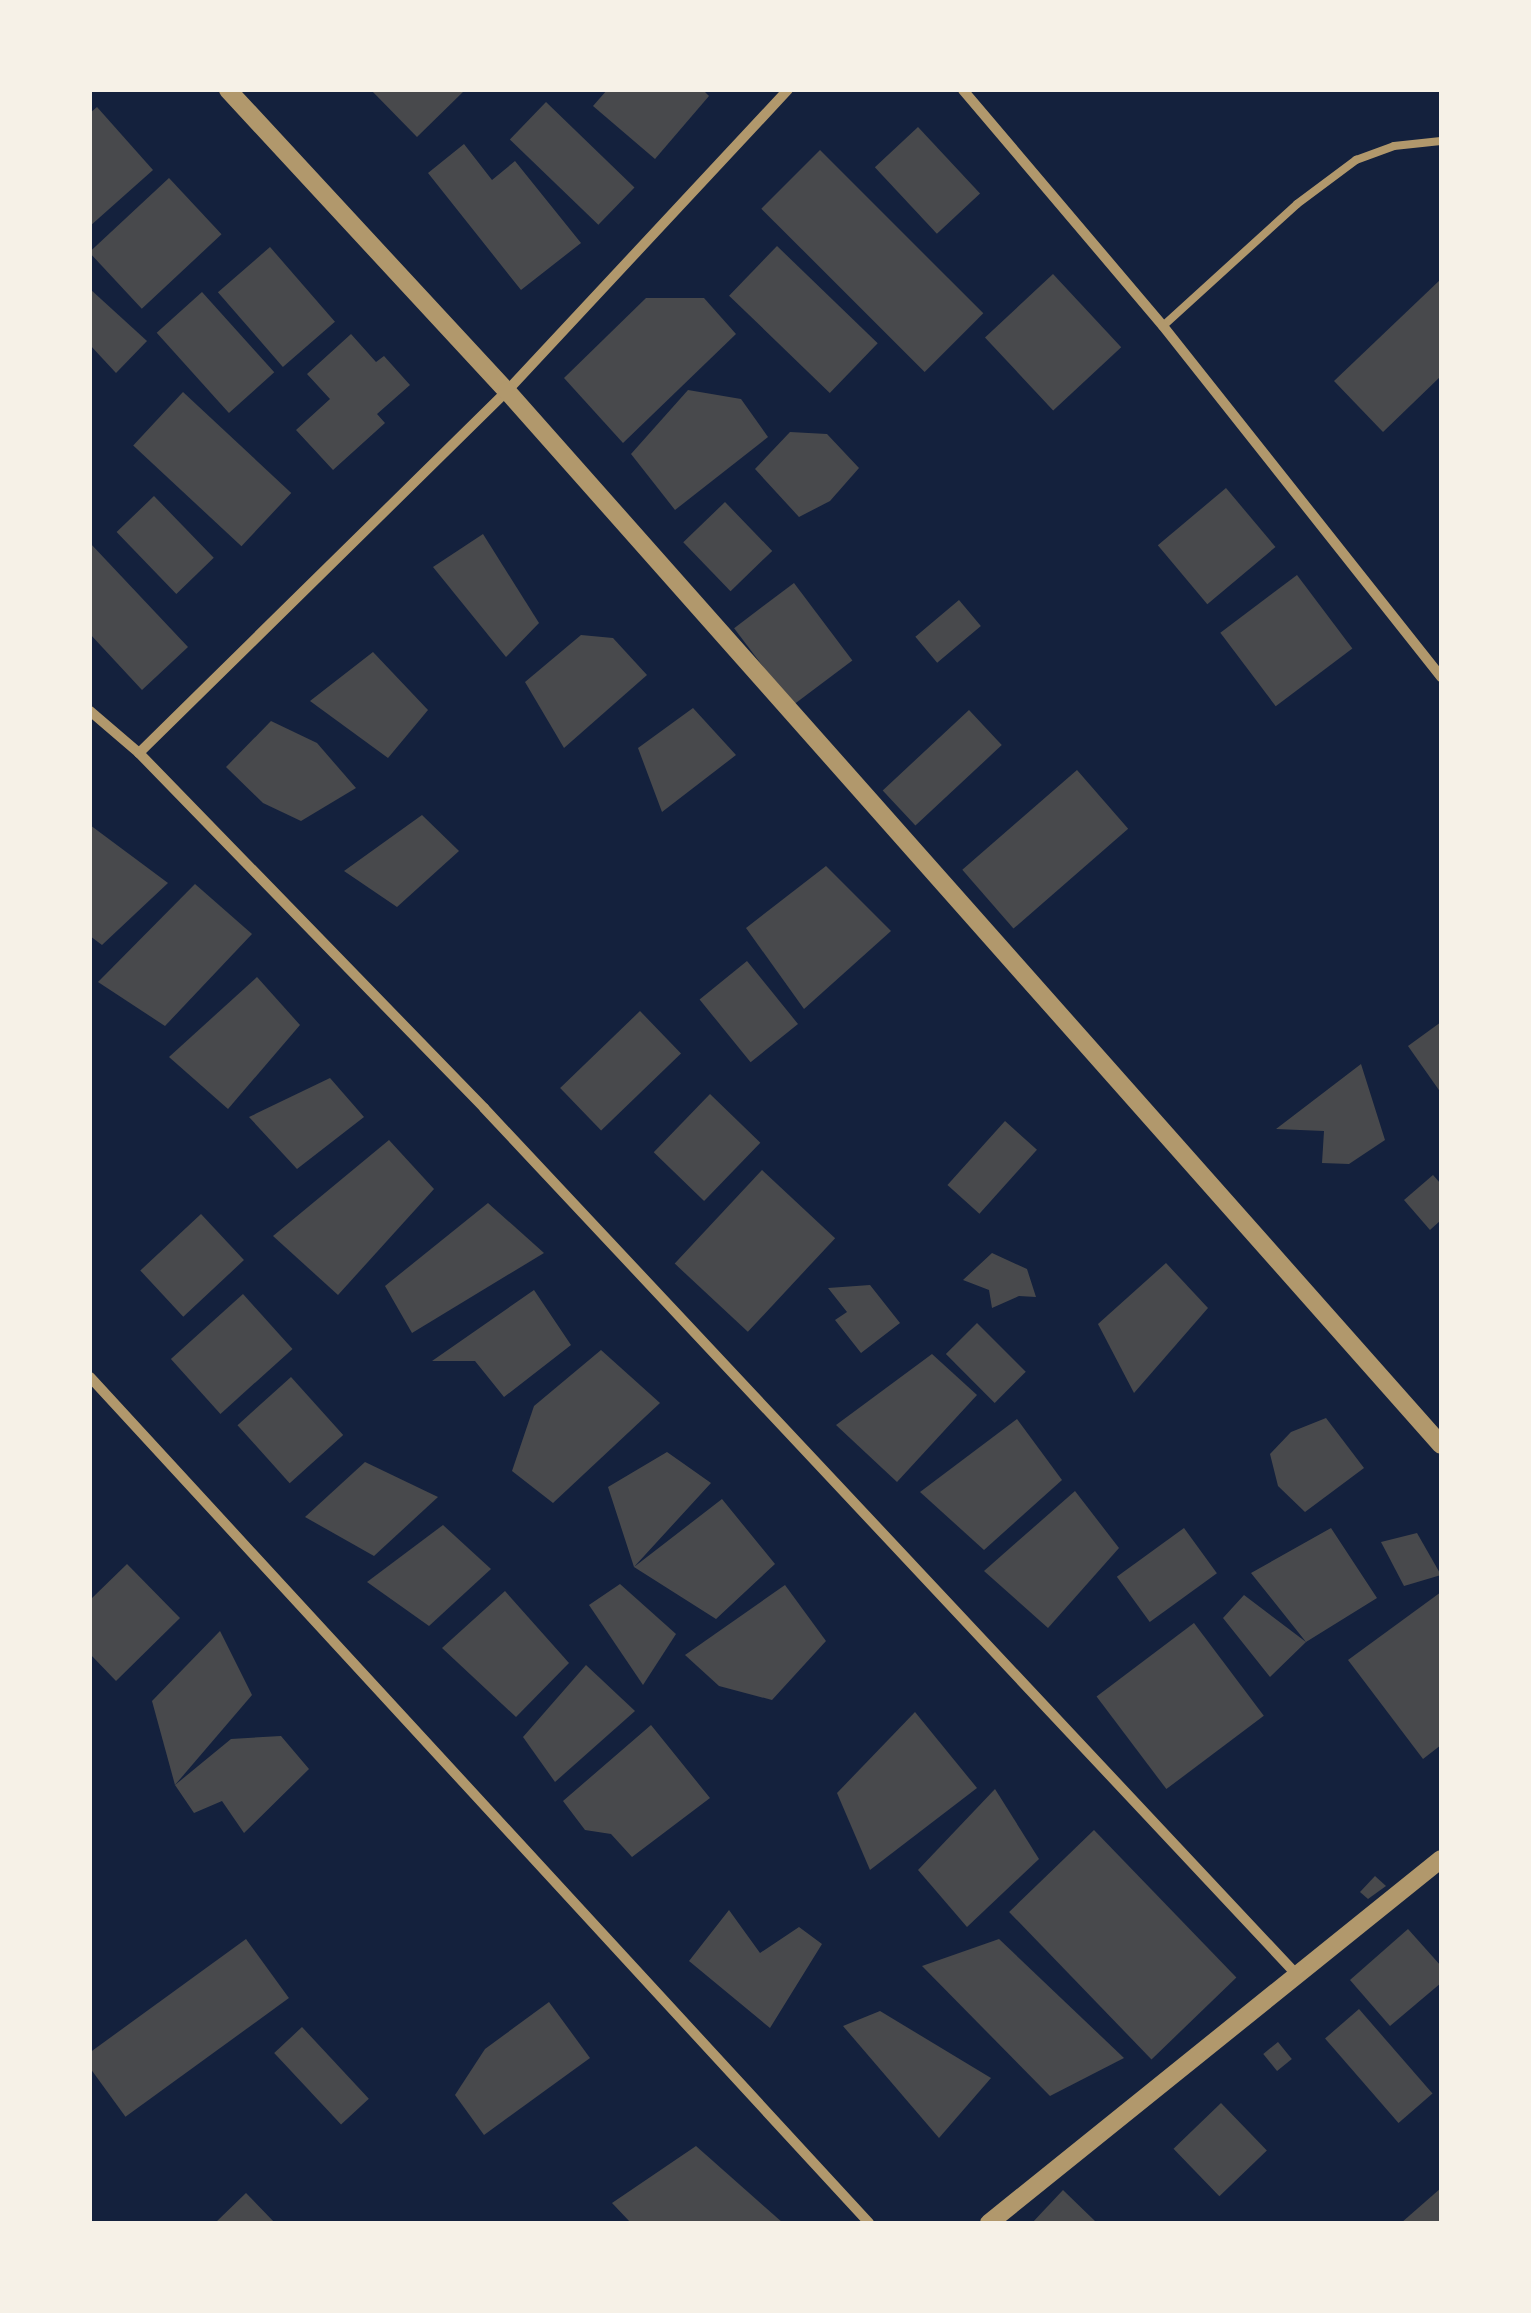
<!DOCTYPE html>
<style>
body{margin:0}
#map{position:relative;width:1531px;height:2313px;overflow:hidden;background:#14213d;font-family:"Nunito Sans",sans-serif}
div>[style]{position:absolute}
.building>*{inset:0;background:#48494c;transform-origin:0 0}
.service>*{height:8px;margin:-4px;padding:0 4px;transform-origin:4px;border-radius:4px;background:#b1986c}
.minor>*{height:10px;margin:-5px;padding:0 5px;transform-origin:5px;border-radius:5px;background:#b1986c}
.tertiary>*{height:18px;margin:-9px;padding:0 9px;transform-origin:9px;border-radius:9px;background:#b1986c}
span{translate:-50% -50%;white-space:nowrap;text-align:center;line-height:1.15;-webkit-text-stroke:9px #f6f1e7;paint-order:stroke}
.frame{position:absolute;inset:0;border:92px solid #f6f1e7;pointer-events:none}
</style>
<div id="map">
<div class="building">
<div style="clip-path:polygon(371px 90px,465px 90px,417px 137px)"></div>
<div style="clip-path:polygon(607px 90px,703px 90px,709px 96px,655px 159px,593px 106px)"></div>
<div style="left:546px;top:102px;width:123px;height:52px;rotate:44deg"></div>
<div style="clip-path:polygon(97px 107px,153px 170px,90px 226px,90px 113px)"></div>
<div style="left:918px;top:127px;width:91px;height:59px;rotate:47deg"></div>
<div style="clip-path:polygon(464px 144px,492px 180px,515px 161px,581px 243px,521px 290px,428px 173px)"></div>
<div style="left:820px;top:150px;width:231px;height:83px;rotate:45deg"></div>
<div style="left:169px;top:178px;width:77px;height:109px;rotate:47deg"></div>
<div style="left:777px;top:246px;width:140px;height:69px;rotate:44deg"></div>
<div style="left:270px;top:247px;width:99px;height:69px;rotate:49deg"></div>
<div style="left:1053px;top:274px;width:100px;height:93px;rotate:47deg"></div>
<div style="clip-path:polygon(1441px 279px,1441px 376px,1383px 432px,1334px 381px)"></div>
<div style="clip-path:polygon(90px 289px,147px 341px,116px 373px,90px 345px)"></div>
<div style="left:202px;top:292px;width:108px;height:61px;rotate:48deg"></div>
<div style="clip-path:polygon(646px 298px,704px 298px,736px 334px,623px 443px,564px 378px)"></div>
<div style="clip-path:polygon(351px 334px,376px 362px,384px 356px,410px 385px,377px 414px,385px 423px,333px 470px,296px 430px,330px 399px,307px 374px)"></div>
<div style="clip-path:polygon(688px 390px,741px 399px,768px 437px,675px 510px,631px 454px)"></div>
<div style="left:183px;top:392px;width:148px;height:73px;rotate:43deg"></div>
<div style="clip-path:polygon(790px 432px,827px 434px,859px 468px,830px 501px,799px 517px,755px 469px)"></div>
<div style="left:1226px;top:488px;width:77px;height:89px;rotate:50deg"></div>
<div style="left:154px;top:496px;width:86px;height:52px;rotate:46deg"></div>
<div style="left:725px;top:502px;width:68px;height:58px;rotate:46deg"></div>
<div style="clip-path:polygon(483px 534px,539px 623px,506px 657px,433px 567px)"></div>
<div style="clip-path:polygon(90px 543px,188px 647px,142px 690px,90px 634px)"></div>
<div style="left:1297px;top:575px;width:92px;height:96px;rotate:53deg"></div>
<div style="left:794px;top:583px;width:97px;height:75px;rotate:53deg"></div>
<div style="left:959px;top:600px;width:34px;height:57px;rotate:50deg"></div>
<div style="clip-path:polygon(581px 635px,613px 638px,647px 675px,564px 748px,525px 682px)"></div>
<div style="clip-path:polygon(373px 652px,428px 710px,388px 758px,310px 701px)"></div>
<div style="clip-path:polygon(693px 708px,736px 755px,662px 812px,638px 748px)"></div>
<div style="left:969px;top:710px;width:48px;height:118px;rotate:47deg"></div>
<div style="clip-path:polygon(271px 721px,317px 743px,356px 788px,301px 821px,263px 803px,226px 767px)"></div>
<div style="left:1077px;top:770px;width:78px;height:152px;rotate:49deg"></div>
<div style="clip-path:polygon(422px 815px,459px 851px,397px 907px,344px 871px)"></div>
<div style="clip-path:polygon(90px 825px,168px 883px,102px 945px,90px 936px)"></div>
<div style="clip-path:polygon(826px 866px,891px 931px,804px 1009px,746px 928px)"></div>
<div style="clip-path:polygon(195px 884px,252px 934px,165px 1026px,98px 982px)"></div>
<div style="left:747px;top:961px;width:81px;height:61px;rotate:51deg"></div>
<div style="clip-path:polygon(257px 977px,300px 1025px,228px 1109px,169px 1057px)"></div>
<div style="left:640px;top:1011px;width:59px;height:111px;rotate:46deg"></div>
<div style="clip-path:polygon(1441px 1022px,1441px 1093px,1408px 1046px)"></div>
<div style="clip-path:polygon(1361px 1064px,1385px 1140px,1349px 1164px,1322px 1163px,1324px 1131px,1276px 1129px)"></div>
<div style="clip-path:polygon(330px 1078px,364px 1117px,297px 1169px,249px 1117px)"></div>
<div style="left:710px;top:1094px;width:70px;height:81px;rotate:44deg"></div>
<div style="left:1005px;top:1121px;width:43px;height:86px;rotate:42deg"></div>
<div style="clip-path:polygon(389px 1140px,434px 1189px,338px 1295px,273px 1236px)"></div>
<div style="left:762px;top:1170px;width:100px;height:128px;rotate:43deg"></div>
<div style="clip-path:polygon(1433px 1175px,1441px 1184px,1441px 1220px,1430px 1230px,1404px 1200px)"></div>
<div style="clip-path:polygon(488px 1203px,544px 1253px,412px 1333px,385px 1286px)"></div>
<div style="left:201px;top:1214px;width:63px;height:83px;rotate:47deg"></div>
<div style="clip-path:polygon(992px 1253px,1027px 1269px,1036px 1297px,1019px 1296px,992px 1308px,989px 1290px,963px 1280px)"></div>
<div style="clip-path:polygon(1166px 1263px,1208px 1308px,1134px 1393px,1098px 1324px)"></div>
<div style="clip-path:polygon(870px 1285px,900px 1323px,861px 1353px,835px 1320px,847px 1312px,828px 1288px)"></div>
<div style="clip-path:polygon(534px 1290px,571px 1345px,504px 1397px,475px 1361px,432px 1361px)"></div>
<div style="left:243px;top:1294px;width:74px;height:97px;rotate:48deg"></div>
<div style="left:977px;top:1323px;width:69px;height:44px;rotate:45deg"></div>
<div style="clip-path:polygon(601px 1350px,660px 1403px,553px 1503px,512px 1471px,534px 1406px)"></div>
<div style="clip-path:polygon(932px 1354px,977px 1395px,897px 1482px,836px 1425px)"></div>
<div style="left:291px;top:1377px;width:78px;height:72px;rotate:48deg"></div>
<div style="clip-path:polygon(1326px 1418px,1364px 1468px,1305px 1512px,1278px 1486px,1270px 1454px,1291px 1432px)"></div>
<div style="clip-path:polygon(1017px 1419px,1062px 1480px,984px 1550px,920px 1492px)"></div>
<div style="clip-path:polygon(667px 1452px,711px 1483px,634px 1567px,722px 1499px,775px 1564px,716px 1619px,634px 1567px,608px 1487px)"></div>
<div style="clip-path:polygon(365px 1462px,438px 1497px,374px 1556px,305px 1517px)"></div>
<div style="clip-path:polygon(1075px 1491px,1119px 1548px,1048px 1628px,984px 1571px)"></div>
<div style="clip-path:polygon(443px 1525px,491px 1569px,429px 1626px,367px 1582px)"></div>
<div style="left:1184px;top:1528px;width:56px;height:83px;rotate:54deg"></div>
<div style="clip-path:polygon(1331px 1528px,1377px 1598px,1306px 1642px,1270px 1677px,1223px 1618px,1244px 1595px,1306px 1642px,1251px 1573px)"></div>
<div style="clip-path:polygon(1417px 1533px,1441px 1575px,1404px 1586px,1381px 1542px)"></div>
<div style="clip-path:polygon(127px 1564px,180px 1618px,116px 1681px,90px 1654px,90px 1600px)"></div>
<div style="clip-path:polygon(620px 1584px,676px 1634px,643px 1685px,589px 1605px)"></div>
<div style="clip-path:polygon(785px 1585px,826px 1641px,772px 1700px,719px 1686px,685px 1655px)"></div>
<div style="clip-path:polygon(505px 1591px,569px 1663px,516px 1717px,442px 1648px)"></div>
<div style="clip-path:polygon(1441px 1592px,1441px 1745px,1423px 1759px,1348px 1660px)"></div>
<div style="left:1194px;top:1623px;width:116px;height:122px;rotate:53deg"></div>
<div style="clip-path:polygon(220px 1631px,252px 1695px,175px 1785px,152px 1701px)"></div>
<div style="clip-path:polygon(586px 1665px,635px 1711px,555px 1782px,523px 1737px)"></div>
<div style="clip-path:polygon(915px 1712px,977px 1788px,870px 1870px,837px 1793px)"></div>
<div style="clip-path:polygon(651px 1725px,710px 1798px,632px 1857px,611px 1834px,585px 1830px,563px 1801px)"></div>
<div style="clip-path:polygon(281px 1736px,309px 1769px,244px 1833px,222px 1801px,194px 1813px,175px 1785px,231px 1739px)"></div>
<div style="clip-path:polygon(995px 1789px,1039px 1859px,967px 1927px,918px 1870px)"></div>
<div style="left:1094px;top:1830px;width:205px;height:118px;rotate:46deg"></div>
<div style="clip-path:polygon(1375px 1876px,1386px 1886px,1368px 1899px,1360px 1892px)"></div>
<div style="clip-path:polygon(729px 1910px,760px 1953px,799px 1927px,822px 1944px,770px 2028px,689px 1961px)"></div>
<div style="clip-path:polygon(1408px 1929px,1441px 1966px,1441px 1983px,1390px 2026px,1350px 1980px)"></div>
<div style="left:246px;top:1939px;width:73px;height:202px;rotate:54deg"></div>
<div style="clip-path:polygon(999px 1939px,1124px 2058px,1050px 2096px,922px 1966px)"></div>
<div style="clip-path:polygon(549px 2002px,590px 2058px,484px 2135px,455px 2095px,485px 2049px)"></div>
<div style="left:1359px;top:2009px;width:112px;height:45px;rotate:49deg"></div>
<div style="clip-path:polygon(880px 2011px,991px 2078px,939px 2138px,843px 2026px)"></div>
<div style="left:302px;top:2027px;width:98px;height:38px;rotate:47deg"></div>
<div style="left:1278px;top:2042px;width:22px;height:19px;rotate:51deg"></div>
<div style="left:1221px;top:2103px;width:66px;height:66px;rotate:46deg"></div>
<div style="clip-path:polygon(696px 2146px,783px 2223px,631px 2223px,612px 2203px)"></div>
<div style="clip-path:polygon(1441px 2188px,1441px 2223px,1401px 2223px)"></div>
<div style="clip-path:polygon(1063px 2190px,1097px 2223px,1032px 2223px)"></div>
<div style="clip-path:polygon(246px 2193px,275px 2223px,215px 2223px)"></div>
</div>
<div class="service">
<div style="left:1163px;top:326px;width:181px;rotate:-42.3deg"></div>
<div style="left:1297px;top:204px;width:74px;rotate:-36.7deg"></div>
<div style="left:1356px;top:160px;width:40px;rotate:-20.2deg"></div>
<div style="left:1394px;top:146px;width:47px;rotate:-6.1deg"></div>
</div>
<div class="minor">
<div style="left:963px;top:90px;width:309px;rotate:49.7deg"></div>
<div style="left:1163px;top:326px;width:448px;rotate:51.6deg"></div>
<div style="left:90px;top:711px;width:65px;rotate:40.6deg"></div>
<div style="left:139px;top:753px;width:495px;rotate:45.8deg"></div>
<div style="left:484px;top:1108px;width:1190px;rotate:46.84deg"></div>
<div style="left:139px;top:753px;width:516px;rotate:-44.53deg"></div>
<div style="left:507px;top:391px;width:412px;rotate:-47deg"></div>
<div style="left:90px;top:1377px;width:1150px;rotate:47.36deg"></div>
</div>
<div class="tertiary">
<div style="left:228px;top:90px;width:410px;rotate:47.2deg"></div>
<div style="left:507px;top:391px;width:1408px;rotate:48.45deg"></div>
<div style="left:989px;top:2223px;width:580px;rotate:-38.84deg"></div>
</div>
<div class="frame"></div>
</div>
